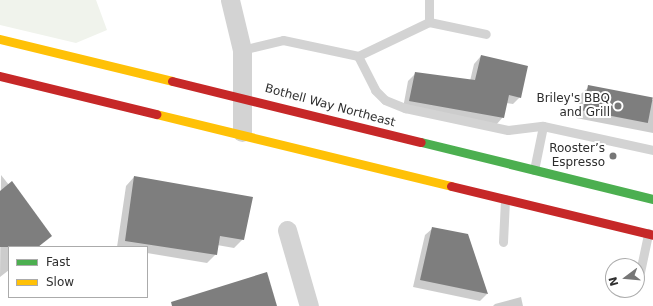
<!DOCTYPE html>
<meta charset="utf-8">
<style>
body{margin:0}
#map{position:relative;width:653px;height:306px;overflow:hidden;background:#fff;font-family:"DejaVu Sans",sans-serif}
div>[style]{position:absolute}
.green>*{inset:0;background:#f0f3ec}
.shadow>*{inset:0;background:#0003}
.building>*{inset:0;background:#7e7e7e;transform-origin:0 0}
.lane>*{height:9px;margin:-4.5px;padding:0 4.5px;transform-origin:4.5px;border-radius:4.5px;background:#d3d3d3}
.street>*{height:19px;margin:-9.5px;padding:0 9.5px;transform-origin:9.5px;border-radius:9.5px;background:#d3d3d3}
.fast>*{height:9px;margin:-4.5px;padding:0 4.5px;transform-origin:4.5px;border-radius:4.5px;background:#4caf50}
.slow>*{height:9px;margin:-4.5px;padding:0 4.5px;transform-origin:4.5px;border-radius:4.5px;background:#ffc107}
.jam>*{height:9px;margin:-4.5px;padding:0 4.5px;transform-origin:4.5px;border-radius:4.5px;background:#c62828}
.dots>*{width:11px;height:11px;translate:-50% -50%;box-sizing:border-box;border:2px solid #fff;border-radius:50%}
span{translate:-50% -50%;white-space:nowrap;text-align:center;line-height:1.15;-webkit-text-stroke:4px #fff;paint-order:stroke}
.poi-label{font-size:12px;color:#2e2e2e}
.right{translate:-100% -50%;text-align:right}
.street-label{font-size:12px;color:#2e2e2e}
.legend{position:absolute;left:8px;top:246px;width:140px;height:52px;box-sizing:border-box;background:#fff;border:1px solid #ababab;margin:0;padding:5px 7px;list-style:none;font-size:12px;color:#2e2e2e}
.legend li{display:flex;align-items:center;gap:8px;height:20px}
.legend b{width:20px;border:1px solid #ababab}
.north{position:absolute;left:605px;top:258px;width:40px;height:40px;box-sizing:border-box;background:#fff;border:1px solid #ababab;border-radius:50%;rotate:254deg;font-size:11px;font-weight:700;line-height:16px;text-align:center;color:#2e2e2e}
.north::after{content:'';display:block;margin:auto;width:14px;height:18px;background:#777;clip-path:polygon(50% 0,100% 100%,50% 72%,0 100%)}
</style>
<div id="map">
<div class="green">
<div style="clip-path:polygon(0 0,96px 0,107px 30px,76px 43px,0 25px)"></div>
</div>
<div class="shadow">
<div style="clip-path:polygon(481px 56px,520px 97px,513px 104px,506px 103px,503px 117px,496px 125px,403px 108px,408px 81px,416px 73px,470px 81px,474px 64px)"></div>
<div style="clip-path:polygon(589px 87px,653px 100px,653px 133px,576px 118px,581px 94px)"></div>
<div style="clip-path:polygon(1px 175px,50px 236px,38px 247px,9px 247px,9px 270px,0 277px)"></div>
<div style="clip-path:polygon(134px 177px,243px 239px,234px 248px,217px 245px,216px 254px,207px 263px,147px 253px,147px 247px,117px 247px,126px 186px)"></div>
<div style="clip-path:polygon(433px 228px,487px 294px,480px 301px,413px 287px,425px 235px)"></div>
<div style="clip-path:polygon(521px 297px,523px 306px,493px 306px,495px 304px)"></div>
</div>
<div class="building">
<div style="clip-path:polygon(481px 55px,528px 66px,521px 98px,509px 95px,504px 118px,409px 101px,415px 72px,475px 80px)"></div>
<div style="left:588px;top:85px;width:66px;height:26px;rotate:11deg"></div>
<div style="clip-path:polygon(134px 176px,253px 197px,244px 240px,220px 236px,217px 255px,125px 241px)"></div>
<div style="clip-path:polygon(12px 181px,52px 236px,38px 247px,0 247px,0 191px)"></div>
<div style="clip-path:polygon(432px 227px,468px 234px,488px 294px,420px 280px)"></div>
<div style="clip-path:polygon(267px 272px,277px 306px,172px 306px,171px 302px)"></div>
</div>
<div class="lane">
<div style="left:429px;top:0;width:22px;rotate:90deg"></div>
<div style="left:242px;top:50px;width:42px;rotate:-13.7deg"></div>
<div style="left:283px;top:40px;width:77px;rotate:12deg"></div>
<div style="left:358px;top:56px;width:38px;rotate:63deg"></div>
<div style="left:375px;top:90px;width:14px;rotate:45deg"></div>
<div style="left:385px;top:100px;width:22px;rotate:22deg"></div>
<div style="left:405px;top:108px;width:105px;rotate:12.1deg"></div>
<div style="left:508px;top:130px;width:35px;rotate:-7deg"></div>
<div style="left:543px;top:126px;width:113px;rotate:12.3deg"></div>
<div style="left:358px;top:56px;width:79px;rotate:-25.6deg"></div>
<div style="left:429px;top:22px;width:58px;rotate:11.9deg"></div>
<div style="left:534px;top:170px;width:45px;rotate:-78.4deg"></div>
<div style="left:503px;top:242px;width:43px;rotate:-87.3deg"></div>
<div style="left:640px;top:272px;width:40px;rotate:-78deg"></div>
</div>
<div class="street">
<div style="left:230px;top:0;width:51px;rotate:76.5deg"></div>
<div style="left:242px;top:50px;width:82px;rotate:90deg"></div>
<div style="left:287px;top:230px;width:79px;rotate:73.9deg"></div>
</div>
<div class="fast">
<div style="left:421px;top:142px;width:239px;rotate:13.8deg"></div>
</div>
<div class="slow">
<div style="left:0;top:39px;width:177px;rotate:13.7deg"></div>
<div style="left:156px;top:114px;width:304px;rotate:13.7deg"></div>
</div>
<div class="jam">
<div style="left:0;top:76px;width:161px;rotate:13.7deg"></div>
<div style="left:172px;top:81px;width:256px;rotate:13.8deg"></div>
<div style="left:451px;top:186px;width:208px;rotate:13.6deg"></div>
</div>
<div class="dots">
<div style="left:618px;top:106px;background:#777"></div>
<div style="left:613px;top:156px;background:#777"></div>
</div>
<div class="poi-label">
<span class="right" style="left:610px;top:106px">Briley's BBQ<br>and Grill</span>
<span class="right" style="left:605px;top:156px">Rooster’s<br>Espresso</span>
</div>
<div class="street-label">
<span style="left:330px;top:106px;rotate:15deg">Bothell Way Northeast</span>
</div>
<ul class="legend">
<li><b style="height:5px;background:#4caf50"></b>Fast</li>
<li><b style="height:5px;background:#ffc107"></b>Slow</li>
</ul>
<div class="north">N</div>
</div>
